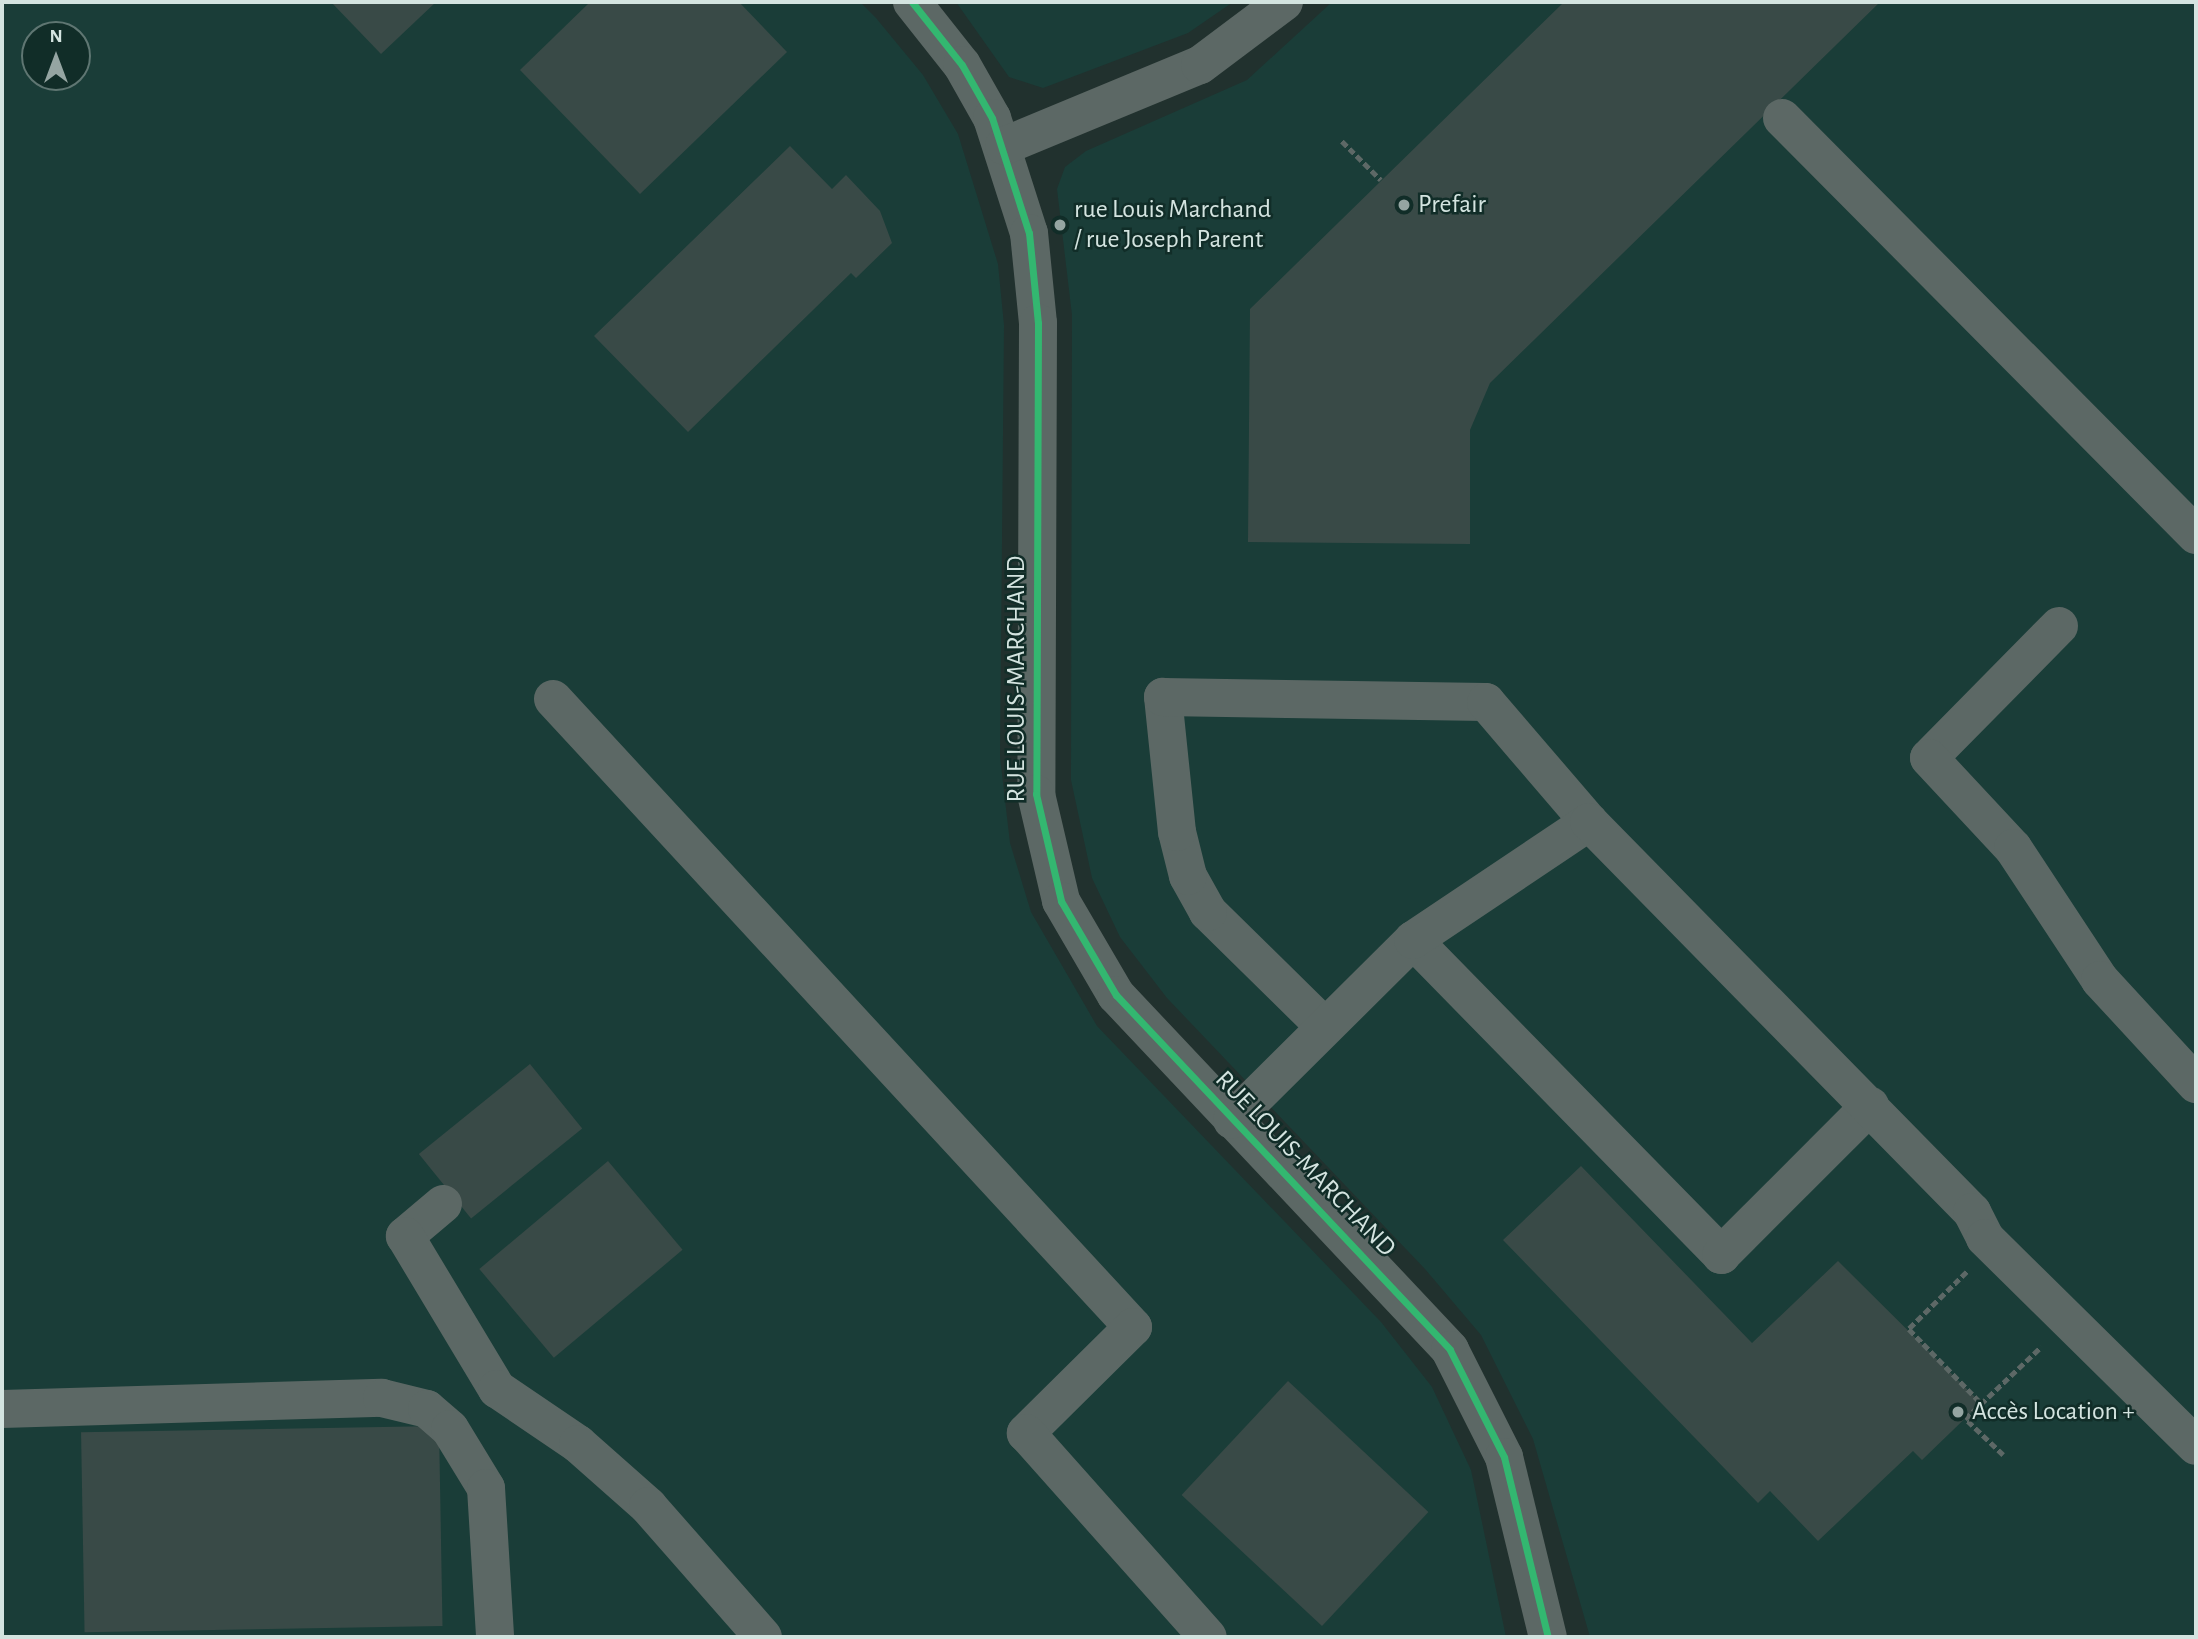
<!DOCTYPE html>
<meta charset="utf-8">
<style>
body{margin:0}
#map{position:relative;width:2198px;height:1639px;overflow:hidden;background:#21312e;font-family:"Alegreya Sans",sans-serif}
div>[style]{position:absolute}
.built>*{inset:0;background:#1a3d38}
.building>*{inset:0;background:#394a47;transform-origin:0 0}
.path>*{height:4.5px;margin-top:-2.25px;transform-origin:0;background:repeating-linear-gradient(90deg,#5d6866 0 7px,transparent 0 10.5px)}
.minor>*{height:38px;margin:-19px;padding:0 19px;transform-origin:19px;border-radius:19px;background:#5c6865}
.cycleway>*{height:7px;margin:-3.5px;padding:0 3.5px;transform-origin:3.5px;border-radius:3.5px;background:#33b770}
.dots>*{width:19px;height:19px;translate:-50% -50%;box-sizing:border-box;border:4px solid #112d28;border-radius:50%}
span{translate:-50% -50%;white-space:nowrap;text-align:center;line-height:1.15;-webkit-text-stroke:5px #112d28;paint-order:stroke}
.poi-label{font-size:26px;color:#d4e4e0}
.left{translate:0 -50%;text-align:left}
.street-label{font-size:26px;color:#d4e4e0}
.frame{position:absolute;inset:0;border:4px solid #d4e4e0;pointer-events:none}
.north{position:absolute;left:21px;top:21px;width:70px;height:70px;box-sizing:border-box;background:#112d28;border:2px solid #5f7672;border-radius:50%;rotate:0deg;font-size:19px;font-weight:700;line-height:28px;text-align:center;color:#d4e4e0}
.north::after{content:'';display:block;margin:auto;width:24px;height:32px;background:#95a5a2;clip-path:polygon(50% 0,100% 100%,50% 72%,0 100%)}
</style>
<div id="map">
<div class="built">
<div style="clip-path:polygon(evenodd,2px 2px,860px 2px,876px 18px,923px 75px,958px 134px,998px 264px,1004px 325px,1000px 757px,1010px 843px,1031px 912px,1097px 1026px,1381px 1322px,1432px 1387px,1471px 1470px,1506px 1637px,2px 1637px,2px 2px,35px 35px,77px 35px,77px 77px,35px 77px,35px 35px)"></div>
<div style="clip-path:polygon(956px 2px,1233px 2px,1188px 33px,1043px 88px,1009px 77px)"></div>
<div style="clip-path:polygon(1332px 2px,2196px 2px,2196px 1637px,1590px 1637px,1533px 1439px,1481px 1335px,1425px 1269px,1167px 998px,1120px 937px,1092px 878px,1071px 780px,1072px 315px,1057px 189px,1065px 167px,1086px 151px,1247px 80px)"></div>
</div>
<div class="building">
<div style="clip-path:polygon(331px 2px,436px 2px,381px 54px)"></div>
<div style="clip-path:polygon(590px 2px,739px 2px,787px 52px,640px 194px,520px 70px)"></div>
<div style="clip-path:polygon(1564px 2px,1880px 2px,1490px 383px,1470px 430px,1470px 544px,1248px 542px,1250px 309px)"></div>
<div style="clip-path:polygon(790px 146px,832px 189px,846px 175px,880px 211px,892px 243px,856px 278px,851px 273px,688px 432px,594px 336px)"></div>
<div style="left:530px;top:1064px;width:83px;height:143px;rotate:51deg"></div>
<div style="left:608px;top:1161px;width:116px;height:168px;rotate:50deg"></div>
<div style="clip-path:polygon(1581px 1166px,1752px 1343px,1838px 1261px,1981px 1403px,1922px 1460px,1913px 1451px,1818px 1541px,1770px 1491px,1758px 1503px,1503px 1240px)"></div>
<div style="left:1288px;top:1381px;width:192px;height:156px;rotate:43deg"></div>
<div style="left:439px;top:1426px;width:200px;height:358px;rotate:89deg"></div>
</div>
<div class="path">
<div style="left:1342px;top:141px;width:55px;rotate:45deg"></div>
<div style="left:1967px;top:1272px;width:81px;rotate:135.5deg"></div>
<div style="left:1909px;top:1329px;width:103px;rotate:45.8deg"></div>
<div style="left:2003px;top:1455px;width:52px;rotate:-136.5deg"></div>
<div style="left:1965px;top:1419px;width:105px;rotate:-43.5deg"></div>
</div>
<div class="minor">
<div style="left:912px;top:2px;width:80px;rotate:51.6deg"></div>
<div style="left:962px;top:65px;width:61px;rotate:60.5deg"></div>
<div style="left:992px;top:118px;width:121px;rotate:72.2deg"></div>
<div style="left:1029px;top:233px;width:90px;rotate:84.3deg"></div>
<div style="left:1038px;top:323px;width:471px;rotate:90.2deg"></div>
<div style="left:1036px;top:794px;width:110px;rotate:76.8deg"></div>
<div style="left:1061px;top:901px;width:109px;rotate:59.7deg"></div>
<div style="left:1116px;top:995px;width:487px;rotate:46.7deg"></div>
<div style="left:1450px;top:1350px;width:120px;rotate:63.2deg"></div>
<div style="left:1504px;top:1457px;width:185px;rotate:76.3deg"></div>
<div style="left:1782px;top:118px;width:588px;rotate:45.21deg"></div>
<div style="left:1004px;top:146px;width:212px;rotate:-22.5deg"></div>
<div style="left:1200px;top:65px;width:105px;rotate:-36.9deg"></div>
<div style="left:2059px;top:626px;width:185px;rotate:134.6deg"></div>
<div style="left:1929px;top:758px;width:123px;rotate:47deg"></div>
<div style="left:2013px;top:848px;width:158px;rotate:56.6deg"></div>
<div style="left:2100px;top:980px;width:142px;rotate:47.3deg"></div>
<div style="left:553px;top:699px;width:855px;rotate:47.28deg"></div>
<div style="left:1133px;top:1327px;width:151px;rotate:135.3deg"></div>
<div style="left:1026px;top:1433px;width:273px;rotate:48.3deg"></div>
<div style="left:1413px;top:940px;width:441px;rotate:45.6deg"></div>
<div style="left:1721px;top:1255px;width:211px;rotate:-45deg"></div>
<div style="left:1324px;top:1026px;width:163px;rotate:-135.5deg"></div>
<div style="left:1208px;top:912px;width:41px;rotate:-119.1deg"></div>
<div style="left:1188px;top:876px;width:45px;rotate:-104deg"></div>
<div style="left:1177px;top:832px;width:136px;rotate:-95.9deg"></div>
<div style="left:1163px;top:697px;width:323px;rotate:0.9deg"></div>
<div style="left:1486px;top:702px;width:158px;rotate:49.4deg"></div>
<div style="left:1232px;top:1120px;width:255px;rotate:-44.8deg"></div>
<div style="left:1413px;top:940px;width:212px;rotate:-33.8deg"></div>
<div style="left:1589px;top:822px;width:547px;rotate:45.52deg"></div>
<div style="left:1972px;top:1212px;width:29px;rotate:63deg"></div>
<div style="left:1985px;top:1238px;width:296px;rotate:44.6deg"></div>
<div style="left:443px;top:1204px;width:50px;rotate:139.9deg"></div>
<div style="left:405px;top:1236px;width:179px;rotate:59deg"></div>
<div style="left:497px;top:1389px;width:98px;rotate:34.2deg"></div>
<div style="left:578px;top:1444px;width:94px;rotate:41.5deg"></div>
<div style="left:648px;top:1506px;width:174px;rotate:48.7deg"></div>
<div style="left:2px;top:1409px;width:380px;rotate:-1.7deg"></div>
<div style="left:382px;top:1398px;width:46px;rotate:13.7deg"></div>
<div style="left:427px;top:1409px;width:30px;rotate:41deg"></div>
<div style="left:450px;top:1429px;width:69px;rotate:58.6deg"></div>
<div style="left:486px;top:1488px;width:149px;rotate:86.5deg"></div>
</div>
<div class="cycleway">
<div style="left:912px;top:2px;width:80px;rotate:51.6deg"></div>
<div style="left:962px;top:65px;width:61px;rotate:60.5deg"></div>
<div style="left:992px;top:118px;width:121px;rotate:72.2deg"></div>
<div style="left:1029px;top:233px;width:90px;rotate:84.3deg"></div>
<div style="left:1038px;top:323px;width:471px;rotate:90.2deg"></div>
<div style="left:1036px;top:794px;width:110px;rotate:76.8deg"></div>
<div style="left:1061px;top:901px;width:109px;rotate:59.7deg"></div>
<div style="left:1116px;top:995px;width:487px;rotate:46.7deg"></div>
<div style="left:1450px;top:1350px;width:120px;rotate:63.2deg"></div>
<div style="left:1504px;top:1457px;width:185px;rotate:76.3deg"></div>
</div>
<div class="dots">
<div style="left:1404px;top:205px;background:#95a5a2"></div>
<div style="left:1060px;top:225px;background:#95a5a2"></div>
<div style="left:1958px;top:1412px;background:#95a5a2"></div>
</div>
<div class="poi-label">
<span class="left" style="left:1418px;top:205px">Prefair</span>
<span class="left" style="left:1074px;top:225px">rue Louis Marchand<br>/ rue Joseph Parent</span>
<span class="left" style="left:1972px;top:1412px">Accès Location +</span>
</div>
<div class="street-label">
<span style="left:1017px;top:679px;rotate:-90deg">RUE LOUIS-MARCHAND</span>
<span style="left:1305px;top:1164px;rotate:46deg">RUE LOUIS-MARCHAND</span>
</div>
<div class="frame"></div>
<div class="north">N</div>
</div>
